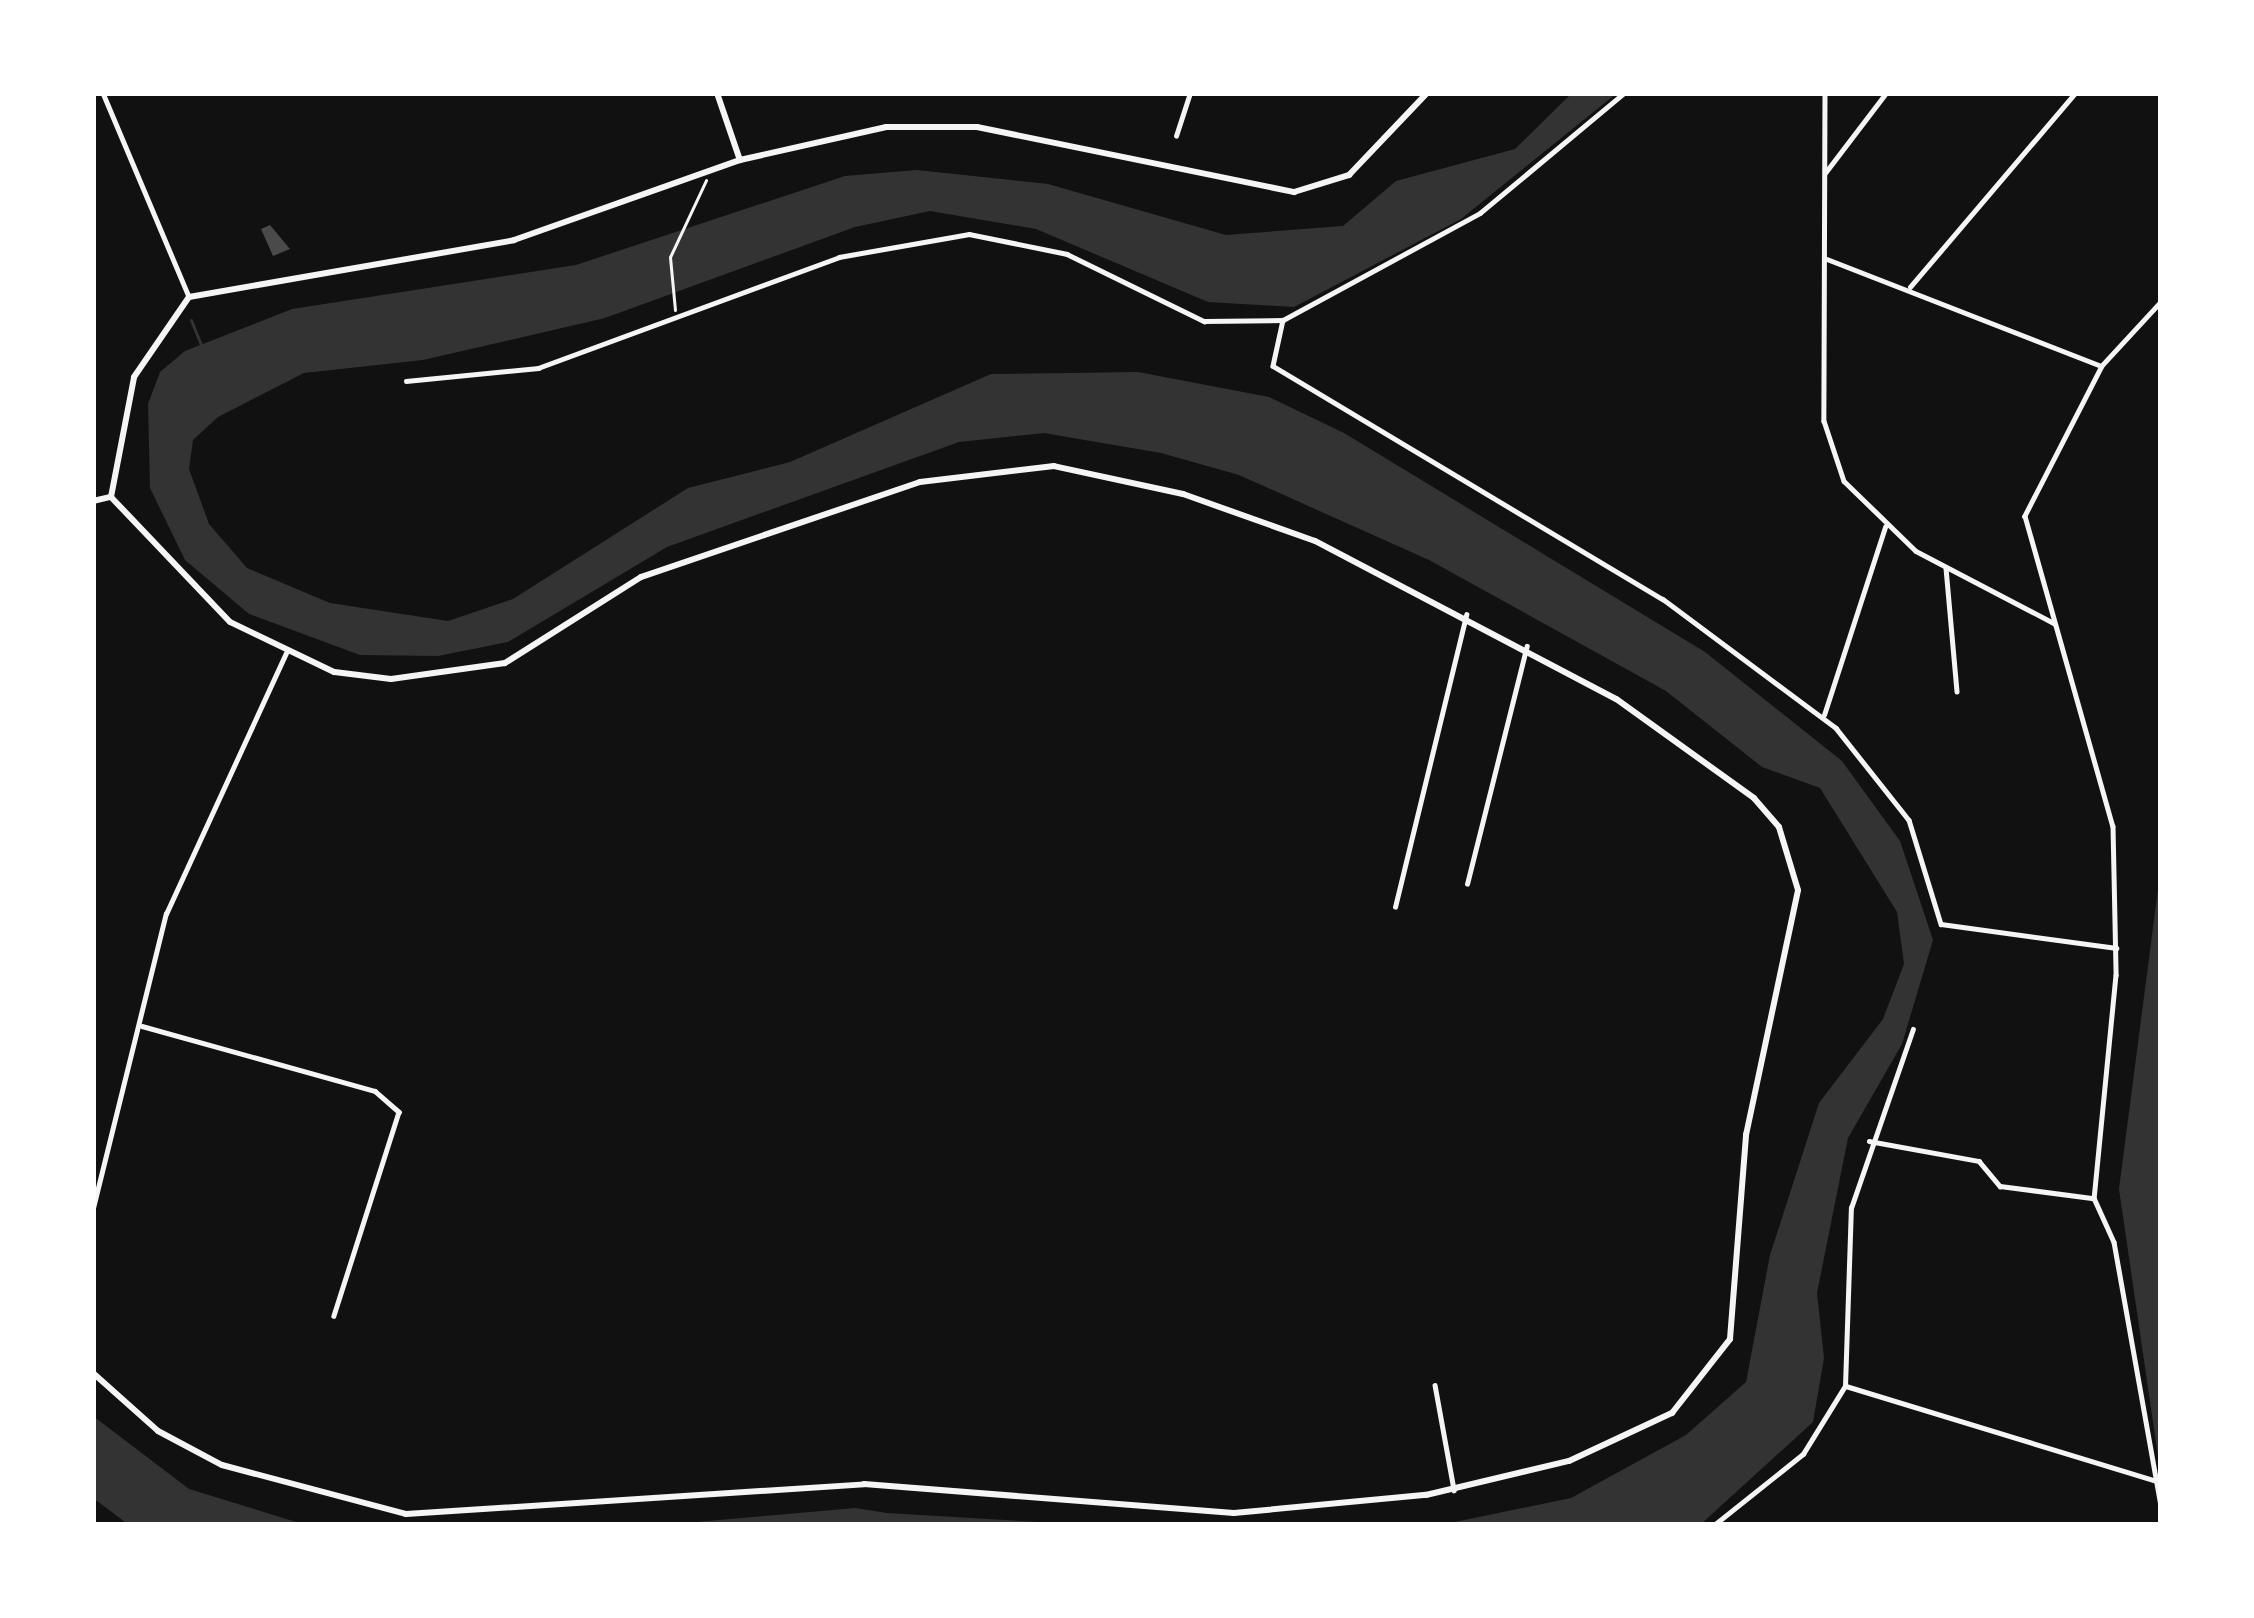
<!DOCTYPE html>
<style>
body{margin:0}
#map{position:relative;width:2254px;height:1618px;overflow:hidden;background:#111;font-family:Raleway,sans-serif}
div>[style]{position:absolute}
.water>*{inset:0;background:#333}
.stream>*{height:3px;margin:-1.5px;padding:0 1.5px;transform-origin:1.5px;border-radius:1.5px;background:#333}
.building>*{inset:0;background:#4a4a4a}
.path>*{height:3px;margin:-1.5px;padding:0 1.5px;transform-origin:1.5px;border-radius:1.5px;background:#f5f5f5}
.minor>*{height:4.5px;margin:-2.25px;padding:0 2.25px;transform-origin:2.25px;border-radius:2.25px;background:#f5f5f5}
.tertiary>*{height:6px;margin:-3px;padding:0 3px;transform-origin:3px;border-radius:3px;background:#f5f5f5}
span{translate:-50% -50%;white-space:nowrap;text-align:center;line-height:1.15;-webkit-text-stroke:10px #fff;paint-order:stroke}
.frame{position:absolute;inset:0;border:96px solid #fff;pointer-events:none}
</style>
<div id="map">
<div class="water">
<div style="clip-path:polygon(1572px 93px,1617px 93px,1461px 219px,1294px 307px,1208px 302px,1036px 229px,930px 211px,855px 227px,605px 318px,423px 360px,304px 373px,218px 417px,193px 440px,189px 469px,209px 524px,247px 568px,330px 603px,448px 621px,513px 599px,688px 488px,790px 462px,991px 374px,1138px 372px,1269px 397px,1344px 433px,1705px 652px,1842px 761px,1900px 841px,1933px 940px,1902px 1044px,1848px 1138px,1817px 1293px,1824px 1358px,1813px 1422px,1700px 1525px,1440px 1525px,1571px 1498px,1686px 1435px,1746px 1382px,1770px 1255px,1819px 1103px,1883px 1019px,1904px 964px,1897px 912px,1820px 788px,1762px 767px,1666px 691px,1429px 560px,1239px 475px,1161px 453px,1044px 433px,959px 442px,667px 547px,508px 642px,438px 656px,360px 655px,249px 614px,185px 560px,150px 488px,148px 404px,160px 372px,185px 351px,292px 309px,576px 265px,845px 176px,917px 170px,1048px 184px,1226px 235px,1343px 226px,1396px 181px,1515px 149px)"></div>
<div style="clip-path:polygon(2161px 866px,2161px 1477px,2119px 1189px)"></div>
<div style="clip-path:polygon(93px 1416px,189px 1489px,306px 1525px,129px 1525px,93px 1498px)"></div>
<div style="clip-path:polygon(855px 1508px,887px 1513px,1088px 1525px,663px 1525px)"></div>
</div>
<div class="stream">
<div style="left:191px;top:320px;width:27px;rotate:68deg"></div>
</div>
<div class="building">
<div style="clip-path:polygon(270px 225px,290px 249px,273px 256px,261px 229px)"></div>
</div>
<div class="path">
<div style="left:675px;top:310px;width:53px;rotate:-95.4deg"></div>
<div style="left:670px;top:257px;width:85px;rotate:-64.9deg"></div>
</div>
<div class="minor">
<div style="left:103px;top:93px;width:221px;rotate:67.1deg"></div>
<div style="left:1825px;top:93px;width:328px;rotate:90.2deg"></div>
<div style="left:1824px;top:421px;width:63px;rotate:71.6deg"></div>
<div style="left:1844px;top:481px;width:100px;rotate:44.2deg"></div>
<div style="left:1916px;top:551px;width:156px;rotate:27.6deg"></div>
<div style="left:1176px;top:136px;width:45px;rotate:-72deg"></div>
<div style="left:1825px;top:173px;width:101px;rotate:-52.7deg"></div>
<div style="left:1827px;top:259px;width:294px;rotate:21.3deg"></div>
<div style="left:1910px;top:287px;width:255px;rotate:-49.6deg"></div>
<div style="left:2161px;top:302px;width:87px;rotate:132.7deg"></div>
<div style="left:2102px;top:366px;width:169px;rotate:117.2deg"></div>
<div style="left:2025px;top:516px;width:322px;rotate:74.2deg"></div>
<div style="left:2113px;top:826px;width:149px;rotate:88.8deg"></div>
<div style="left:2116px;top:975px;width:224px;rotate:95.6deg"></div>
<div style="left:2094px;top:1198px;width:48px;rotate:65.6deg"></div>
<div style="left:2114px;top:1242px;width:269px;rotate:79.9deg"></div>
<div style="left:1283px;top:320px;width:47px;rotate:102.3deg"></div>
<div style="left:1273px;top:366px;width:454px;rotate:30.9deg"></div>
<div style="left:1663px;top:599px;width:216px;rotate:36.7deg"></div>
<div style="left:1836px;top:728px;width:117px;rotate:51.6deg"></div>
<div style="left:1909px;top:820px;width:109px;rotate:72.9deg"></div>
<div style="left:1941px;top:924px;width:177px;rotate:7.8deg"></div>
<div style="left:406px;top:381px;width:133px;rotate:-5.6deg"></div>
<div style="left:538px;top:368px;width:321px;rotate:-20.2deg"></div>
<div style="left:839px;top:257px;width:132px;rotate:-10deg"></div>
<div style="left:969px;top:234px;width:100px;rotate:11.5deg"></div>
<div style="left:1067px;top:254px;width:153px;rotate:26.1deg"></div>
<div style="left:1204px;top:321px;width:79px;rotate:-0.7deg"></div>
<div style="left:1283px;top:320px;width:224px;rotate:-28.5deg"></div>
<div style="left:1480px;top:213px;width:187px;rotate:-39.8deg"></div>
<div style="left:1946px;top:568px;width:124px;rotate:84.9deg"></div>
<div style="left:1824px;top:715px;width:198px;rotate:-72deg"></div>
<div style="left:1467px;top:884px;width:245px;rotate:-75.9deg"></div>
<div style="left:1395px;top:907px;width:301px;rotate:-76.3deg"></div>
<div style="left:142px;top:1026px;width:242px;rotate:15.6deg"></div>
<div style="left:375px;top:1091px;width:32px;rotate:41deg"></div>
<div style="left:399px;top:1112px;width:214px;rotate:107.7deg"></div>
<div style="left:1869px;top:1141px;width:112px;rotate:10.3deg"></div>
<div style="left:1979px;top:1161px;width:33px;rotate:50deg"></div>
<div style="left:2000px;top:1186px;width:94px;rotate:7.4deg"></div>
<div style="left:93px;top:1208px;width:303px;rotate:-76.1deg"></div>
<div style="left:166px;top:914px;width:287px;rotate:-65.3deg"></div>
<div style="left:1435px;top:1385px;width:107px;rotate:79.7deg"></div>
<div style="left:1846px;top:1386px;width:324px;rotate:17deg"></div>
<div style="left:1714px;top:1525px;width:114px;rotate:-38.6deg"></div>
<div style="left:1803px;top:1454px;width:80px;rotate:-58.3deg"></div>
<div style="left:1845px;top:1386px;width:178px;rotate:-88.1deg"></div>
<div style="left:1851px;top:1208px;width:189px;rotate:-70.9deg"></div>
</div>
<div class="tertiary">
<div style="left:717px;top:93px;width:71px;rotate:71.1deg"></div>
<div style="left:111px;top:497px;width:122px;rotate:-79.1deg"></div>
<div style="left:134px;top:377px;width:97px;rotate:-55.5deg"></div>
<div style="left:189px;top:297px;width:330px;rotate:-9.9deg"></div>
<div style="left:514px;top:240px;width:240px;rotate:-19.5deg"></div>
<div style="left:740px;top:160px;width:150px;rotate:-12.7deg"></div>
<div style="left:886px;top:127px;width:91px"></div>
<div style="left:977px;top:127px;width:324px;rotate:11.6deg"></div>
<div style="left:1294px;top:192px;width:58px;rotate:-17.2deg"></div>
<div style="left:1349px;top:175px;width:113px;rotate:-46.4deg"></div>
<div style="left:93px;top:501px;width:18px;rotate:-13deg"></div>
<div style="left:93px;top:1373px;width:87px;rotate:41.7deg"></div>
<div style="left:158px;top:1431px;width:72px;rotate:28deg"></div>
<div style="left:222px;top:1465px;width:190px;rotate:14.9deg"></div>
<div style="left:406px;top:1514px;width:459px;rotate:-3.7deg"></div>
<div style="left:864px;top:1484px;width:371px;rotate:4.5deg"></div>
<div style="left:1234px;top:1513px;width:193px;rotate:-5.4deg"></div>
<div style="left:1426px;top:1495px;width:147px;rotate:-13.4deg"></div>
<div style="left:1569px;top:1461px;width:114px;rotate:-25deg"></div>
<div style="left:1672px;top:1413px;width:94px;rotate:-51.9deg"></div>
<div style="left:1730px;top:1339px;width:205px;rotate:-85.5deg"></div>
<div style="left:1746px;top:1135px;width:250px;rotate:-78deg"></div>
<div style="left:1798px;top:890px;width:66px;rotate:-106.8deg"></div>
<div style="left:1779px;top:827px;width:38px;rotate:-131deg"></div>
<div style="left:1754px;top:798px;width:170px;rotate:-144.3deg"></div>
<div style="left:1616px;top:699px;width:340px;rotate:-152.3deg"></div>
<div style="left:1315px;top:541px;width:140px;rotate:-160.4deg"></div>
<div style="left:1183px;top:494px;width:132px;rotate:-167.8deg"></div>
<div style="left:1054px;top:466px;width:135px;rotate:173.2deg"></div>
<div style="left:920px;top:482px;width:295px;rotate:161.2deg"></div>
<div style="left:641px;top:577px;width:161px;rotate:147.7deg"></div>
<div style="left:505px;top:663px;width:115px;rotate:172deg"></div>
<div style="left:391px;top:679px;width:57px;rotate:-173deg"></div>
<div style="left:334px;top:672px;width:115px;rotate:-154.3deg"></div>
<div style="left:230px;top:622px;width:173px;rotate:-133.6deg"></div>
</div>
<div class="frame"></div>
</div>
